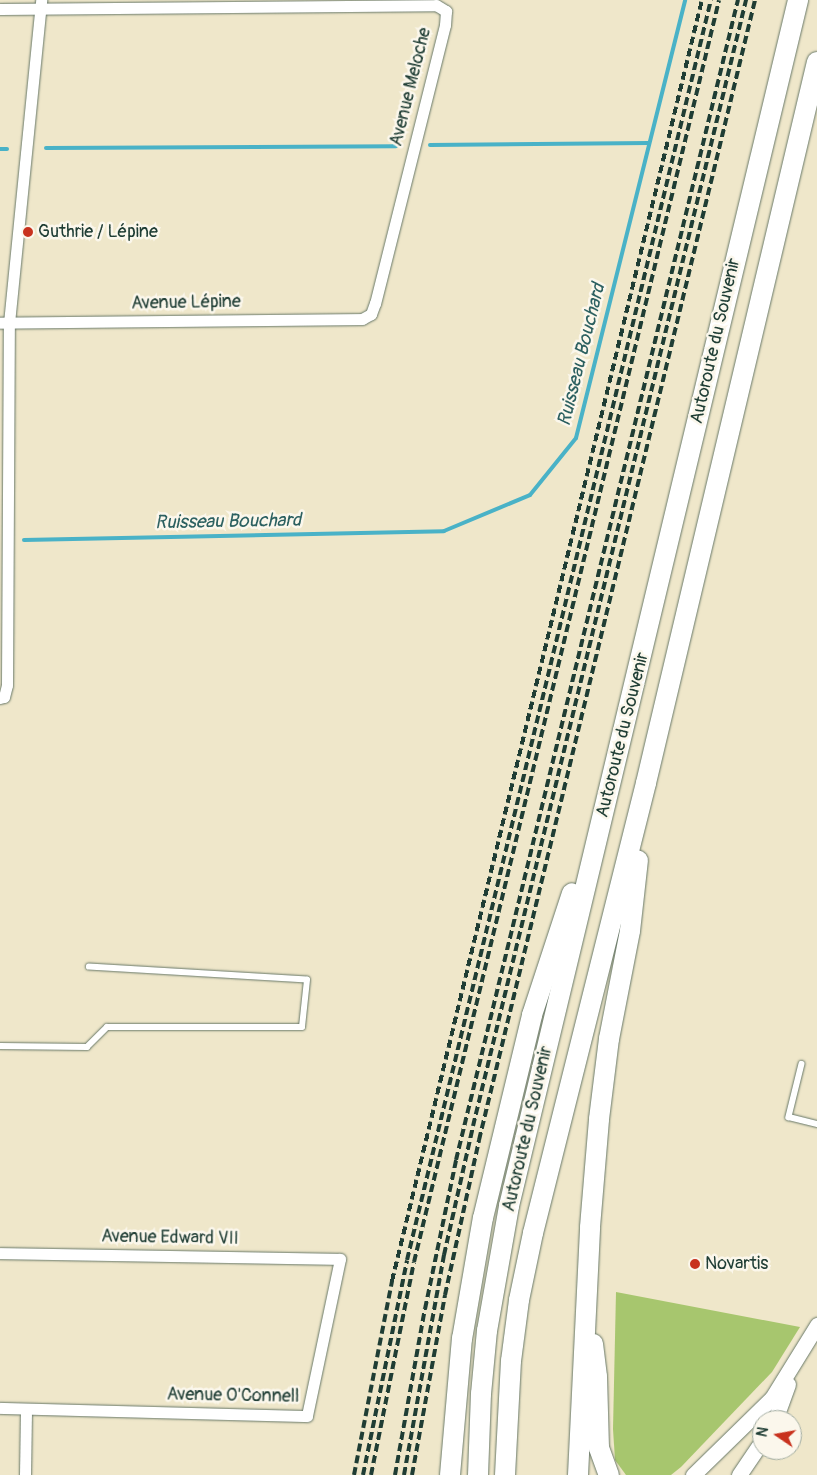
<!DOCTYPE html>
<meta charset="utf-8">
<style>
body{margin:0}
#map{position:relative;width:817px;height:1475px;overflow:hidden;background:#efe7ca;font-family:Pangolin,sans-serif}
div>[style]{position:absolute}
.green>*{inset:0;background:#a7c66e}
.stream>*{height:4px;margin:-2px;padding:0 2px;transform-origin:2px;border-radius:2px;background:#49b2c7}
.roads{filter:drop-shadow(0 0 1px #687868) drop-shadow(0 0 1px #687868)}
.lane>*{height:5.5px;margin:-2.75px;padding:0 2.75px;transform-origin:2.75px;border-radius:2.75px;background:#fff}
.street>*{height:11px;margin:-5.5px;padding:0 5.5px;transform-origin:5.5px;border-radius:5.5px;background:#fff}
.secondary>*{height:15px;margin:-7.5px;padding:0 7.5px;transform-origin:7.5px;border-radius:7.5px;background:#fff}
.highway>*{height:20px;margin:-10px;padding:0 10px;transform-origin:10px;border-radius:10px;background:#fff}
.rail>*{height:4px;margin-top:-2px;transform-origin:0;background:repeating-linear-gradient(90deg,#1f3d34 0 8px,transparent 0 12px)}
.dots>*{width:14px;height:14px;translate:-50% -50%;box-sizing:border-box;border:2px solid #fbf7ec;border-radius:50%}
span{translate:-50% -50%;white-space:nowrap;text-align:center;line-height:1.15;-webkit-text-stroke:5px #fbf7ec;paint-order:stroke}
.street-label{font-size:18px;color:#1f3d34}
.poi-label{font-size:18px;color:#1f3d34}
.left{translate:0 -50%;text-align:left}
.water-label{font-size:19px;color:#2c6060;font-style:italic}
.north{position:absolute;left:752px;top:1410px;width:50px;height:50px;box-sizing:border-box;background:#fbf7ec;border:1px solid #a3ada2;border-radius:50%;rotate:282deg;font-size:14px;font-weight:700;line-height:20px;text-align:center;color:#1f3d34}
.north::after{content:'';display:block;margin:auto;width:18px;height:22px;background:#c8321e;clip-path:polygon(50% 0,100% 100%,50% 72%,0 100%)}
</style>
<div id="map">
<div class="green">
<div style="clip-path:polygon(616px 1292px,800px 1327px,772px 1372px,681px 1467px,671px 1475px,626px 1475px,615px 1460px,613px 1429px)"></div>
</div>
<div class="stream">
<div style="left:430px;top:145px;width:219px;rotate:-0.5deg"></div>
<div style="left:46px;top:148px;width:350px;rotate:-0.3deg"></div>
<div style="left:0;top:149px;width:7px"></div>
<div style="left:24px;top:540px;width:420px;rotate:-1.2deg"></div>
<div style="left:444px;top:531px;width:93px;rotate:-22.7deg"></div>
<div style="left:530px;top:495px;width:73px;rotate:-51.1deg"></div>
<div style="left:576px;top:438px;width:451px;rotate:-76deg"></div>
</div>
<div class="roads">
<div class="lane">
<div style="left:0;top:1046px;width:87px;rotate:0.7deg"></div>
<div style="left:87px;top:1047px;width:28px;rotate:-45deg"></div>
<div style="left:107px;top:1027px;width:195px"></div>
<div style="left:302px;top:1027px;width:47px;rotate:-83.9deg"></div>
<div style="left:307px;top:980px;width:218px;rotate:-176.6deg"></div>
<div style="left:802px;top:1064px;width:55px;rotate:103.8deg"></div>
<div style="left:789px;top:1117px;width:29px;rotate:14deg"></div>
</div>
<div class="street">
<div style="left:0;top:9px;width:436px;rotate:-0.5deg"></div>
<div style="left:436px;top:5px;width:12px;rotate:31deg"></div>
<div style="left:446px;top:11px;width:14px;rotate:94deg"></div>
<div style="left:445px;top:25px;width:287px;rotate:104.1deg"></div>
<div style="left:375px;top:303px;width:12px;rotate:110deg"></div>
<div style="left:371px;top:314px;width:10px;rotate:151deg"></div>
<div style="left:362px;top:319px;width:362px;rotate:179.4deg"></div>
<div style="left:0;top:698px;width:4px;rotate:-14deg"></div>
<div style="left:4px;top:697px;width:12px;rotate:-76deg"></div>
<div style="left:7px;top:685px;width:362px;rotate:-89.7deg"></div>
<div style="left:9px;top:323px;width:325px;rotate:-84.3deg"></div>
<div style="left:0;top:1253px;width:340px;rotate:1deg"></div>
<div style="left:340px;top:1259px;width:160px;rotate:101.9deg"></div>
<div style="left:307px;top:1416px;width:307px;rotate:-178.5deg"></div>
<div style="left:25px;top:1475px;width:66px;rotate:-89.1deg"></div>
</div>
<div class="secondary">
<div style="left:775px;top:1420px;width:38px;rotate:-70deg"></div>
<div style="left:693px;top:1475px;width:110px;rotate:-44.3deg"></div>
<div style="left:772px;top:1398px;width:86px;rotate:-58.3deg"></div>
<div style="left:739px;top:1475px;width:41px;rotate:-55.9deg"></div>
</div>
<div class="highway">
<div style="left:593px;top:1344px;width:33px;rotate:83deg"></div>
<div style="left:597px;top:1377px;width:71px;rotate:88.4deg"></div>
<div style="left:599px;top:1448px;width:29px;rotate:70deg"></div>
<div style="left:450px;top:1475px;width:137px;rotate:-85deg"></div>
<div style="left:462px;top:1339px;width:123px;rotate:-80.2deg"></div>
<div style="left:483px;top:1218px;width:209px;rotate:-76.4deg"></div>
<div style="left:532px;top:1015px;width:128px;rotate:-71.8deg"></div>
<div style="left:478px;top:1475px;width:81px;rotate:-87.9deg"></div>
<div style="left:481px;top:1394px;width:63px;rotate:-84.6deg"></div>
<div style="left:487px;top:1331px;width:127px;rotate:-80deg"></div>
<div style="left:509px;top:1206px;width:1240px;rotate:-76.52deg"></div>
<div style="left:505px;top:1475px;width:114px;rotate:-87deg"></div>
<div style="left:511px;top:1361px;width:62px;rotate:-82.5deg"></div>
<div style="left:519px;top:1300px;width:68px;rotate:-78.2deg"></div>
<div style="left:533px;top:1233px;width:464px;rotate:-75.9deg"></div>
<div style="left:646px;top:783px;width:741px;rotate:-76.66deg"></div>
<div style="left:578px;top:1475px;width:248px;rotate:-87.2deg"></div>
<div style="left:590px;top:1227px;width:108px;rotate:-85.2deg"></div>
<div style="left:599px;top:1119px;width:81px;rotate:-82.9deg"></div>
<div style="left:609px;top:1039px;width:110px;rotate:-79deg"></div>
<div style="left:630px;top:931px;width:71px;rotate:-83.6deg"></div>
</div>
</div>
<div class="rail">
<div style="left:354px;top:1475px;width:198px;rotate:-78.9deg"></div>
<div style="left:392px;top:1281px;width:1318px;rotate:-76.4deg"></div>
<div style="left:363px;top:1475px;width:219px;rotate:-78.4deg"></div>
<div style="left:407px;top:1260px;width:1296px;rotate:-76.44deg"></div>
<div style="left:371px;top:1475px;width:217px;rotate:-78.6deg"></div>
<div style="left:414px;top:1262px;width:1298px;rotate:-76.41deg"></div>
<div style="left:395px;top:1475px;width:169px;rotate:-79.8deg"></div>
<div style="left:425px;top:1309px;width:152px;rotate:-78.2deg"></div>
<div style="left:456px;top:1160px;width:1194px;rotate:-76.34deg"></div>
<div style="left:404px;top:1475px;width:224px;rotate:-79.7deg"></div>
<div style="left:444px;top:1255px;width:132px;rotate:-77.3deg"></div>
<div style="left:473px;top:1126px;width:1159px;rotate:-76.37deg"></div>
<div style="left:412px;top:1475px;width:183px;rotate:-79.6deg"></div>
<div style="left:445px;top:1295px;width:159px;rotate:-77.6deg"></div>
<div style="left:479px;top:1140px;width:1173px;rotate:-76.39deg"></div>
</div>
<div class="dots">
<div style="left:28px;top:232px;background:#c8321e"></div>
<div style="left:695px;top:1264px;background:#c8321e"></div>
</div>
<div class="street-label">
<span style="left:411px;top:87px;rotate:-76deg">Avenue Meloche</span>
<span style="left:186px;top:303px;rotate:-1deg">Avenue Lépine</span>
<span style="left:716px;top:341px;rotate:-77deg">Autoroute du Souvenir</span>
<span style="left:623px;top:735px;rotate:-76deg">Autoroute du Souvenir</span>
<span style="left:528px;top:1129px;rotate:-77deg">Autoroute du Souvenir</span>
<span style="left:170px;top:1238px;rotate:1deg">Avenue Edward VII</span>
<span style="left:233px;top:1396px;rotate:1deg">Avenue O'Connell</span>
</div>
<div class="poi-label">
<span class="left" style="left:38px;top:232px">Guthrie / Lépine</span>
<span class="left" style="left:705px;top:1264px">Novartis</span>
</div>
<div class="water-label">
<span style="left:582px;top:355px;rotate:-76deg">Ruisseau Bouchard</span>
<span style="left:228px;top:522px;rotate:-1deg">Ruisseau Bouchard</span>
</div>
<div class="north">N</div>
</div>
